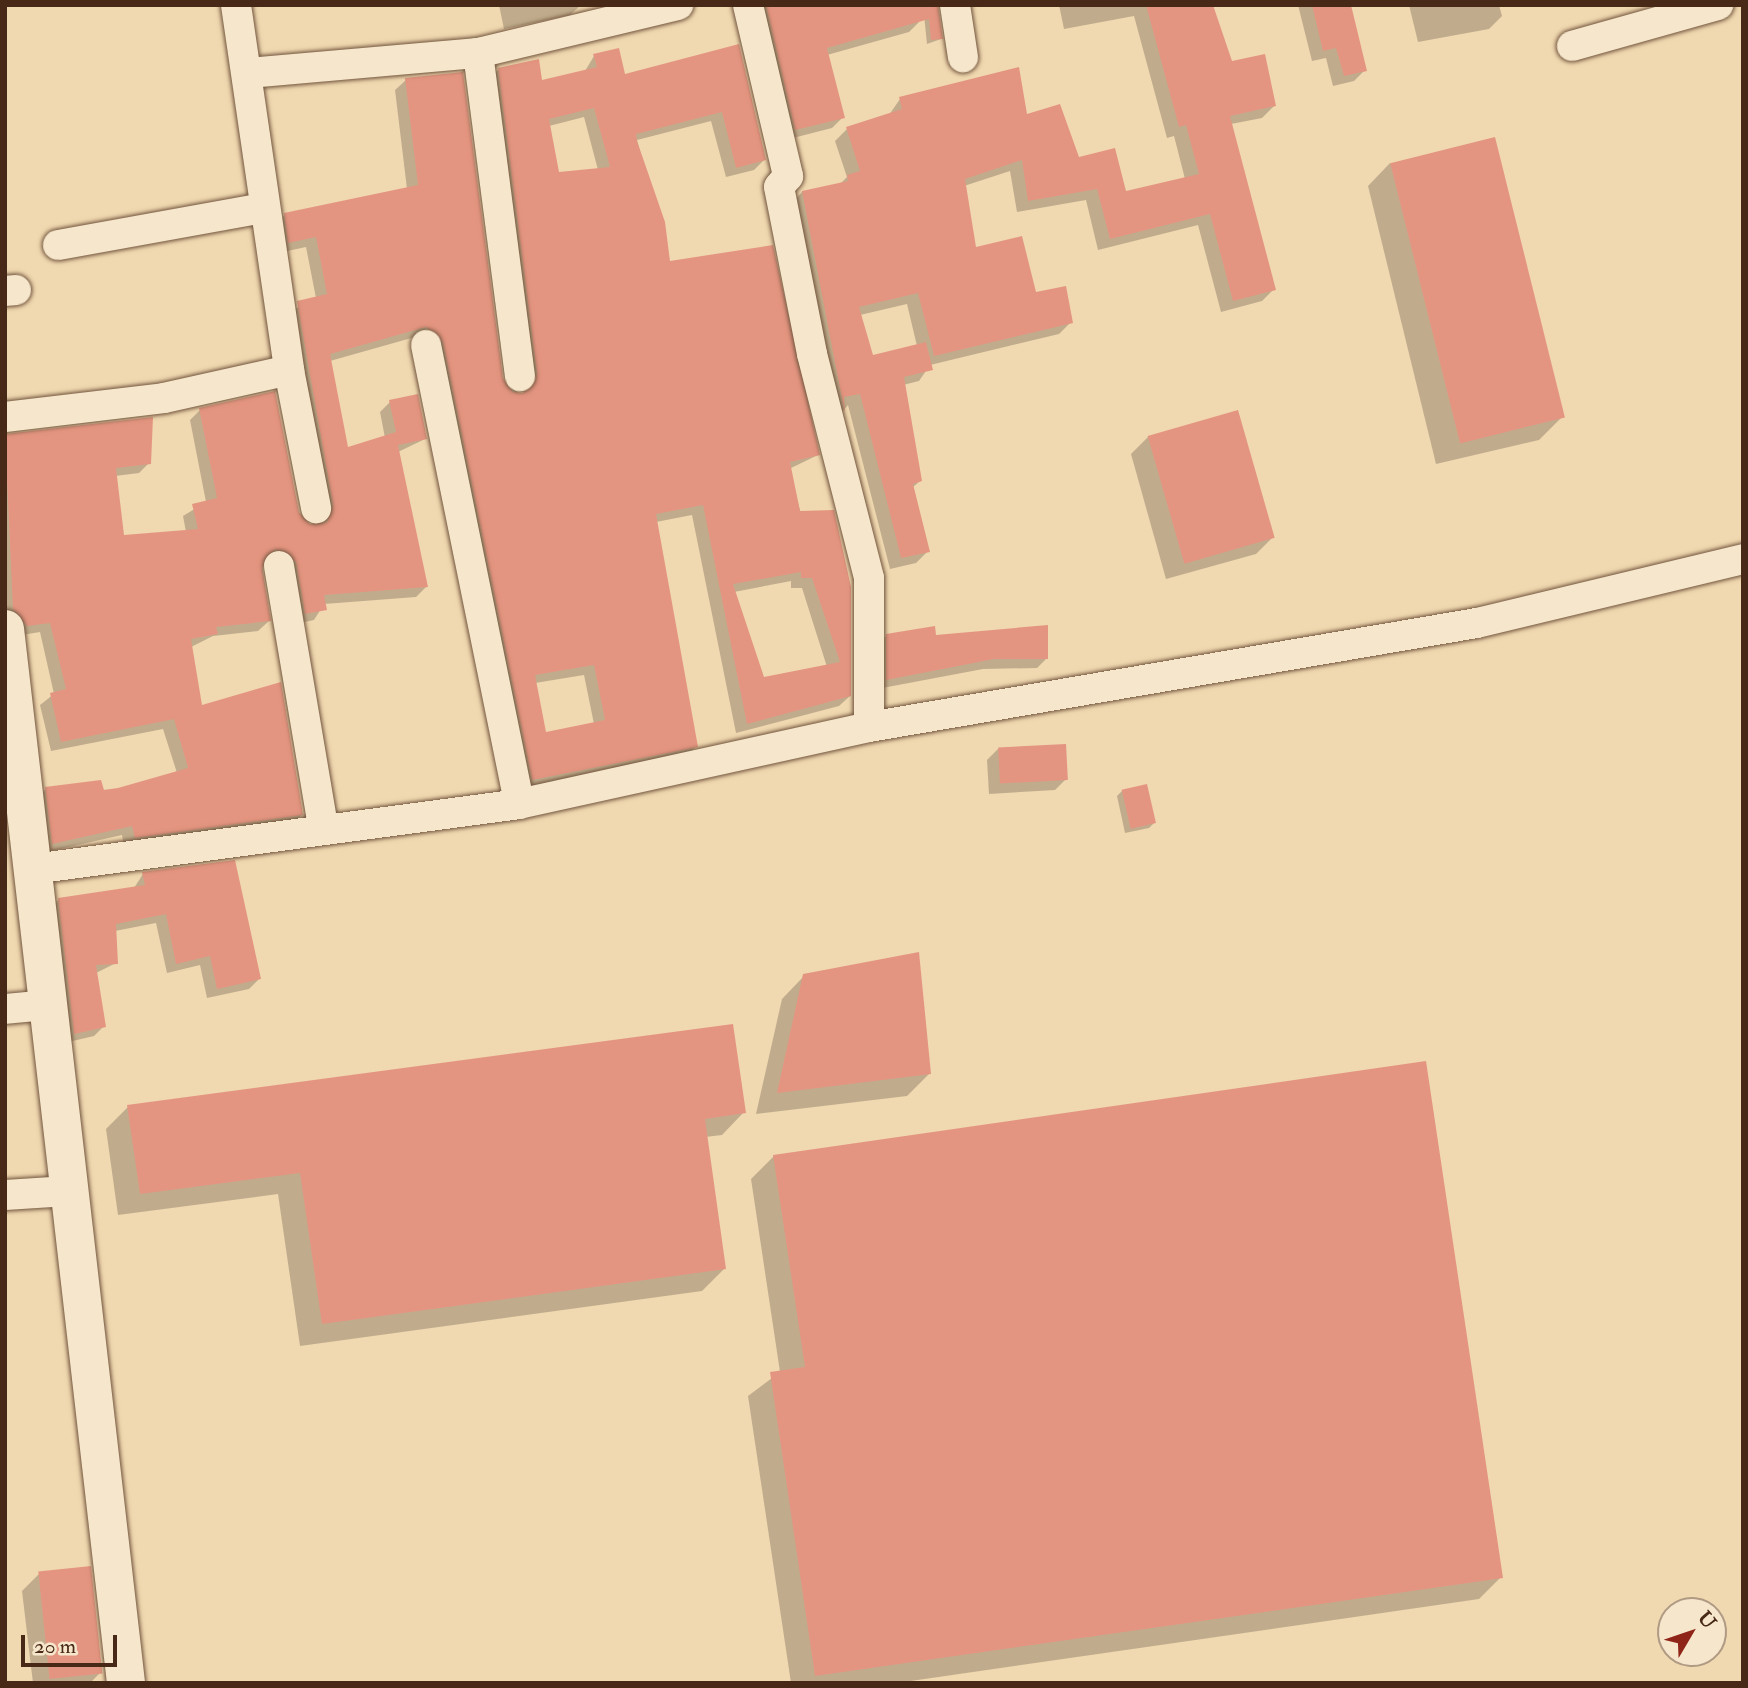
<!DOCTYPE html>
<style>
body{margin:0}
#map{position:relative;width:1748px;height:1688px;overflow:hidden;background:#f0d8b0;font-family:"IM FELL Double Pica",serif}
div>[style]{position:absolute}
.shadow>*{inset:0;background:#0003}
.building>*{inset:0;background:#e49581;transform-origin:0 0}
.roads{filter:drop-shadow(0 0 2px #72553d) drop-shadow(0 0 2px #72553d)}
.street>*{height:30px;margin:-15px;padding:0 15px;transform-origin:15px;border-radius:15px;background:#f5e6cc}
.secondary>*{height:38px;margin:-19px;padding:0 19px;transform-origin:19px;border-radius:19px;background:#f5e6cc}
span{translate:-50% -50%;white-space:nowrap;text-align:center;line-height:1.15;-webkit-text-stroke:5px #f5e6cc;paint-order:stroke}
.frame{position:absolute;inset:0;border:7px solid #482917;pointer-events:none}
.north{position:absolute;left:1657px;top:1597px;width:70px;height:70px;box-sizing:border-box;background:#f5e6cc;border:2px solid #b09a84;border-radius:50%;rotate:51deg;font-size:19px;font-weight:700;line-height:28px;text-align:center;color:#482917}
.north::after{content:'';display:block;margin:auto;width:24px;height:32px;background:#8f2418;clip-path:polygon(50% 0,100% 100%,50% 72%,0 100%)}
.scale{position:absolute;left:21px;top:1635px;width:96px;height:32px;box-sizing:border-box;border:4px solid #482917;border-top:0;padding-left:9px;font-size:21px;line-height:24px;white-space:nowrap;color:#482917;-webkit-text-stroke:5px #f5e6cc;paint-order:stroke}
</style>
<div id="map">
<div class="shadow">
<div style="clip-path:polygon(499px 5px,581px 5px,570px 15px,504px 29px)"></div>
<div style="clip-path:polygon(766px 5px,920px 21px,909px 32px,827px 55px,843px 117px,832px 128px,785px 140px,755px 16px)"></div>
<div style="clip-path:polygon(evenodd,1059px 5px,1211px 5px,1231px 63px,1274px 106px,1262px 118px,1231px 124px,1274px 289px,1262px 301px,1221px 312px,1198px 225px,1098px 250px,1086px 200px,1017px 212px,1010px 171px,964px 186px,974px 249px,1071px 322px,1059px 334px,930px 365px,919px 381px,903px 385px,920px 481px,912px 488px,928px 551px,916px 563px,890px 569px,848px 405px,833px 423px,790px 205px,802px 192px,840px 184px,847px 177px,835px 141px,847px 129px,889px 115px,900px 99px,1026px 117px,1125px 193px,1185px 179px,1174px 136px,1167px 138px,1134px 16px,1064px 29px,1059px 5px,907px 304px,917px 346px,872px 357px,860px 315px,907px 304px)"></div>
<div style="clip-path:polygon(1298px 5px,1349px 5px,1365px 70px,1354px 81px,1333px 86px,1326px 58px,1312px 61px)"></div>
<div style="clip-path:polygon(1409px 5px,1499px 5px,1502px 16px,1489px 29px,1418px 42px)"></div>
<div style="clip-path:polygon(929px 10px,941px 39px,927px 44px,924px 15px)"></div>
<div style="clip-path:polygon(evenodd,738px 46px,764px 160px,754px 170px,726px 177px,711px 121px,637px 140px,669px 263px,818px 455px,789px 469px,850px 696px,839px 706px,736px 733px,692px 515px,656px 522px,696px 746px,686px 757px,522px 789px,415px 337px,330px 361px,347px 449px,385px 438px,380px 412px,390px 402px,425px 439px,398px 452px,426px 587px,416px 597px,324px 604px,314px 620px,295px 624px,283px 565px,262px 563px,269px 621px,258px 631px,213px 636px,191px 647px,200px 707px,302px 815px,291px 825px,124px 847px,122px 835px,42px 853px,35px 799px,46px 789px,118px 790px,177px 773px,163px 729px,51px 751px,40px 705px,54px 694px,40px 632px,16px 636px,5px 622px,5px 436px,149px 463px,139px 473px,115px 476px,122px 537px,186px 532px,183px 516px,206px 502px,190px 420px,200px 410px,309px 526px,320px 524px,287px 313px,316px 298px,306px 247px,278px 253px,274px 225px,285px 215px,407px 189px,395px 90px,406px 80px,501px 379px,521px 395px,528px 386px,488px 80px,498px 70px,541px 82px,585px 71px,594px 56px,624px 76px,738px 46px,584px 117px,598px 170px,558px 174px,549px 126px,584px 117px,738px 46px,791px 581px,791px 588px,802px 588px,827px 667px,763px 679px,734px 592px,791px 581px,738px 46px,584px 675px,594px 724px,545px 734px,535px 683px,584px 675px)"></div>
<div style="clip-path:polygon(1390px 163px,1562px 417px,1539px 440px,1436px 464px,1368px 186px)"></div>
<div style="clip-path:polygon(1148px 437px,1273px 537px,1256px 554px,1166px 579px,1131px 454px)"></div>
<div style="clip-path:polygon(887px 635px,935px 637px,1047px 658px,1037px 668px,983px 669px,877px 689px,877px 645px)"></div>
<div style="clip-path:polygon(998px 749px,1066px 779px,1055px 790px,989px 794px,987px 760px)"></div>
<div style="clip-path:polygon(1122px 791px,1154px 823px,1149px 828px,1125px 833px,1117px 796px)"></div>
<div style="clip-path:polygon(143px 874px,259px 979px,249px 989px,207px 998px,200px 965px,167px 973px,156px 923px,115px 931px,116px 963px,96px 973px,104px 1026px,94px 1036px,64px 1043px,49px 909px,59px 899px,134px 888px)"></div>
<div style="clip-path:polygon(804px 976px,929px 1074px,907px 1096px,756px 1114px,782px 999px)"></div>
<div style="clip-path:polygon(128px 1107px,744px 1112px,722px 1135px,705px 1137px,724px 1269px,702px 1291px,300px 1346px,278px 1194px,118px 1215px,106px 1129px)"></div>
<div style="clip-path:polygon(774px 1156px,1501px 1577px,1479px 1599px,897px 1683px,791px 1683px,748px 1396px,780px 1372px,751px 1179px)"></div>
<div style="clip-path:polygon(39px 1574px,101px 1672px,90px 1683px,33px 1683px,22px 1591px)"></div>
</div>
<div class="building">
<div style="clip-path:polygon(766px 5px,938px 5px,943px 39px,931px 40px,929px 19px,827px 48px,845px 118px,795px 130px)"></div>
<div style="clip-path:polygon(1146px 5px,1213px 5px,1232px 61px,1265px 54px,1276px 106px,1230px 116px,1276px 290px,1233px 301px,1210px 214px,1110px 239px,1097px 189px,1028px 201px,1022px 160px,965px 179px,976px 247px,1022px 236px,1036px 292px,1066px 286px,1073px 323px,934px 356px,918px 293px,859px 307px,873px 355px,926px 342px,933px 370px,904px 377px,922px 481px,913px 484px,930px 552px,901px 558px,860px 394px,844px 397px,845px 414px,802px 191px,848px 181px,847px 175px,860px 171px,846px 127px,902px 109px,899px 97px,1019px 67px,1027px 114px,1060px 104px,1079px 157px,1115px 148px,1126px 191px,1199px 174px,1186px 125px,1179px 127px)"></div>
<div style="clip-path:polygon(1312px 5px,1351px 5px,1367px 71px,1344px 76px,1336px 48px,1323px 51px)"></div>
<div style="clip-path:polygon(evenodd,739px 44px,766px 160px,736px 168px,722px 112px,636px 134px,637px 141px,665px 222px,670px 261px,773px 245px,820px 455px,790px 462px,800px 511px,834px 510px,851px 587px,851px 696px,747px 724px,703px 505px,656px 514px,698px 747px,532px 780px,443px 342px,426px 327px,330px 354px,348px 447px,396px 432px,389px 400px,418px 394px,427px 439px,398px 445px,428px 587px,324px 595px,327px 610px,305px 614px,296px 562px,275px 549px,262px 568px,271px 621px,216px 627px,218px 634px,191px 639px,202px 705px,281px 682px,303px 815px,135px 838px,132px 826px,52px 844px,45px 787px,101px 780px,104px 790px,118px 788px,188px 768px,174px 719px,61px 742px,50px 693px,66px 689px,50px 623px,27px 626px,13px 609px,5px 434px,153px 417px,151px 464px,116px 468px,124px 535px,198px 529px,192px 504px,217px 498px,199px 408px,275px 391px,299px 512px,310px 524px,327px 522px,333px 505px,297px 301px,327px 294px,316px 237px,288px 243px,284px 213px,418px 185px,405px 78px,463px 72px,503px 378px,513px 392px,523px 393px,537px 374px,498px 68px,539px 59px,542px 80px,597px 67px,593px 54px,619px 48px,625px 74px,739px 44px,594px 108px,610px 167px,559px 172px,549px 119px,594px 108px,739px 44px,801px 572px,801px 578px,812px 578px,840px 662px,764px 677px,733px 584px,801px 572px,739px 44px,594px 665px,605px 720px,546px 732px,535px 675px,594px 665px)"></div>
<div style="left:1495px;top:137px;width:289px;height:108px;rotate:76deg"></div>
<div style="left:1238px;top:410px;width:133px;height:94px;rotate:74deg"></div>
<div style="clip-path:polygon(1048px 625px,1048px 659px,994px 659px,886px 680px,886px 634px,935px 626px,936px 635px)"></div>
<div style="left:1066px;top:744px;width:36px;height:68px;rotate:87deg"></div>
<div style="left:1147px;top:784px;width:40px;height:26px;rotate:77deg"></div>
<div style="clip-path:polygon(235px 860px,261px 979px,217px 989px,210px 956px,176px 964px,166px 914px,116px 924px,118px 964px,96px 965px,106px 1027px,74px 1034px,58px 898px,145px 885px,142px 872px)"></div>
<div style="clip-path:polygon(919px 952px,931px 1074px,777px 1093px,803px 974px)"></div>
<div style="clip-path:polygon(733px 1024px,746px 1113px,705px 1119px,726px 1269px,322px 1324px,300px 1173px,140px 1194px,127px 1105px)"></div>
<div style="clip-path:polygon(1426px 1061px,1503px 1578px,815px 1676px,770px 1372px,805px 1367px,773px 1155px)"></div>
<div style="left:91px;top:1566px;width:108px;height:53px;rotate:84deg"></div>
</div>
<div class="roads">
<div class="street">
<div style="left:236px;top:5px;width:369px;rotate:81.7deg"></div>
<div style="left:289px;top:370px;width:141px;rotate:78.9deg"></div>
<div style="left:748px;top:5px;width:176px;rotate:76.8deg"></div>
<div style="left:788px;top:176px;width:14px;rotate:129deg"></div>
<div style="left:779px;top:187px;width:170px;rotate:78.8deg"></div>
<div style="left:812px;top:354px;width:231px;rotate:75.7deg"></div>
<div style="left:869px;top:578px;width:149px;rotate:90deg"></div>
<div style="left:955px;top:5px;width:53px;rotate:81.3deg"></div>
<div style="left:1572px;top:46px;width:152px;rotate:-15.7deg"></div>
<div style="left:478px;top:53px;width:326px;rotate:82.6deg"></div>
<div style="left:249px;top:73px;width:230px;rotate:-5deg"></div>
<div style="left:478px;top:53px;width:206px;rotate:-13.5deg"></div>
<div style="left:58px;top:245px;width:209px;rotate:-10.2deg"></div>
<div style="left:5px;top:291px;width:11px;rotate:-5deg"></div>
<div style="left:426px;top:345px;width:468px;rotate:78.5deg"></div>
<div style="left:5px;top:417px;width:160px;rotate:-6.8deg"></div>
<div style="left:164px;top:398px;width:128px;rotate:-12.6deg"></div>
<div style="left:279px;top:566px;width:264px;rotate:80.4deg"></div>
<div style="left:33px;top:869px;width:490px;rotate:-7.6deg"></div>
<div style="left:519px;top:804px;width:358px;rotate:-12.4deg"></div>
<div style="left:869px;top:727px;width:617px;rotate:-9.71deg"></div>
<div style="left:1477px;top:623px;width:274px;rotate:-13.5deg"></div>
<div style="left:5px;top:1009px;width:42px;rotate:-5.4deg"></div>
<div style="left:5px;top:1195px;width:63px;rotate:-3.6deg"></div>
</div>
<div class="secondary">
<div style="left:5px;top:629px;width:1061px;rotate:83.45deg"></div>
</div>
</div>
<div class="frame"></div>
<div class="north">U</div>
<div class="scale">20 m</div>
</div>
